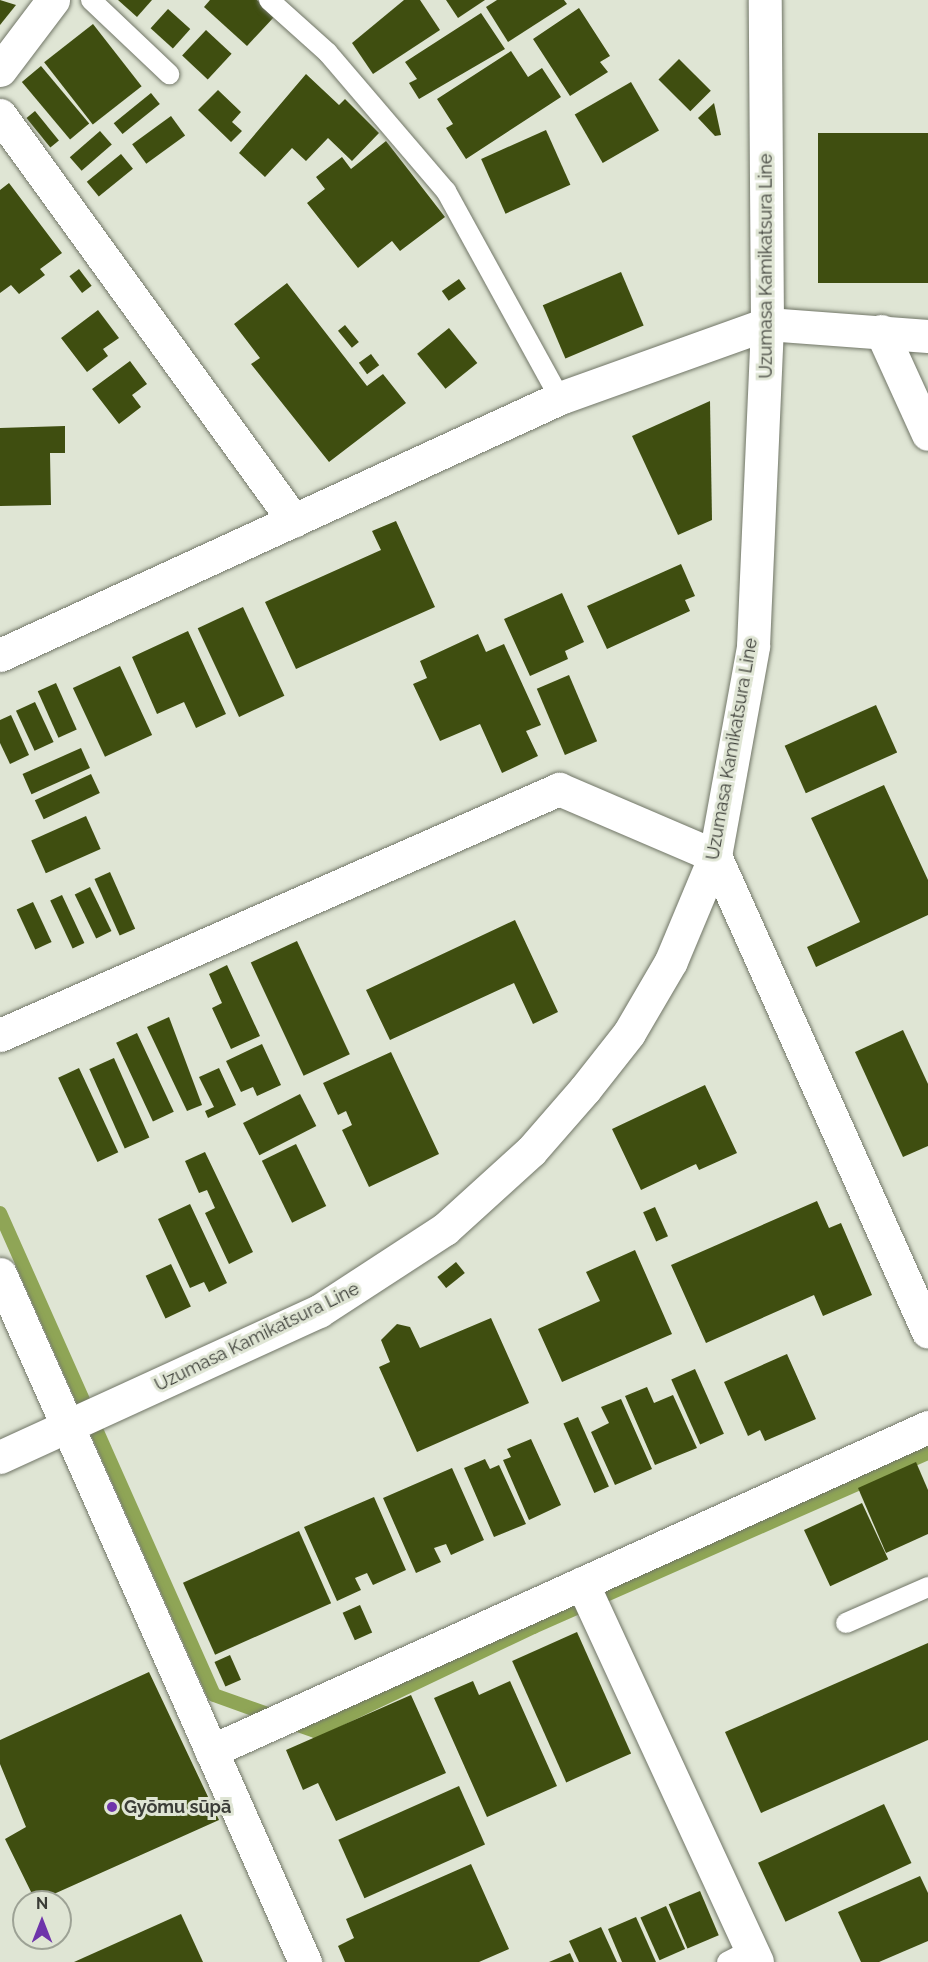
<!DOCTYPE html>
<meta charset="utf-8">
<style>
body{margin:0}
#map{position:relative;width:928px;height:1962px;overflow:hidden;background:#dfe5d4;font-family:Raleway,sans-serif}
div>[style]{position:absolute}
.stream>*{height:14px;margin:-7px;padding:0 7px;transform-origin:7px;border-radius:7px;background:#8fa556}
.building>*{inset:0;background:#3f4e10;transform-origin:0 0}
.roads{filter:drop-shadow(0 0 2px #717667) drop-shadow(0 0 2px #717667)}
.service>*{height:20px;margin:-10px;padding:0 10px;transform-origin:10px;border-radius:10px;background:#fff}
.minor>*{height:33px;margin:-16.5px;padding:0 16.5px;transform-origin:16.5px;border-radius:16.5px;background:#fff}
.tertiary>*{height:33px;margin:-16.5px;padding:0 16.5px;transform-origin:16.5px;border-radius:16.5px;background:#fff}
.secondary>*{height:33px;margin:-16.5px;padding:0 16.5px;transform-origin:16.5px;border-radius:16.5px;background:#fff}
.dots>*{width:16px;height:16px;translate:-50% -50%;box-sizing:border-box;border:3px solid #dfe5d4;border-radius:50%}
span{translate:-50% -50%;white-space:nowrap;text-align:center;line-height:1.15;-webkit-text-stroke:6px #dfe5d4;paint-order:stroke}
.street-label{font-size:18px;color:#3b3d37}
.poi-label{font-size:18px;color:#3b3d37;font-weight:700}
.left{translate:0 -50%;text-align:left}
.north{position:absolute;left:12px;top:1890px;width:60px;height:60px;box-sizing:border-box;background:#dfe5d4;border:2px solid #9da295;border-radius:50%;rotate:0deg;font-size:16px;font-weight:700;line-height:24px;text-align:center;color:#3b3d37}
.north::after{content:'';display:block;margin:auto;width:21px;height:27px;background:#6e34aa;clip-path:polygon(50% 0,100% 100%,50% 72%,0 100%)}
</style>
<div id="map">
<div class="stream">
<div style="left:0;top:1213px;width:527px;rotate:66.06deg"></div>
<div style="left:214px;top:1695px;width:107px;rotate:19.6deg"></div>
<div style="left:315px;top:1731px;width:242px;rotate:-25.5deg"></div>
<div style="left:533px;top:1627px;width:432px;rotate:-23.8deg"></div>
</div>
<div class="building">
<div style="clip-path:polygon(0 0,16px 5px,0 25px)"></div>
<div style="clip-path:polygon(118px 0,152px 0,137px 17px)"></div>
<div style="clip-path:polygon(210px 0,257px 0,274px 17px,247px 46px,204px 7px)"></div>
<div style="clip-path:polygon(404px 0,420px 0,440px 30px,373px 74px,352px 43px)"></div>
<div style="clip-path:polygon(446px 0,485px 0,458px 18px)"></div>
<div style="clip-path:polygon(497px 0,564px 0,567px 4px,508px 42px,486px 7px)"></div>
<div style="clip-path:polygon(579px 8px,610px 56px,600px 62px,608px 72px,570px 96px,533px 39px)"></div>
<div style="left:168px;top:9px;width:30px;height:26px;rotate:42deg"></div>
<div style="clip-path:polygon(481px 13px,505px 49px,419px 99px,409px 83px,417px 79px,405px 62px)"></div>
<div style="left:93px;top:24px;width:79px;height:62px;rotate:52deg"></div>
<div style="left:206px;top:30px;width:35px;height:35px;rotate:43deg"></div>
<div style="clip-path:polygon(511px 51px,528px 77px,542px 68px,561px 97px,466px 159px,446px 128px,453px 124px,437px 99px)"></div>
<div style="left:679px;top:59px;width:45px;height:29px;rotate:45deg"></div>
<div style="left:41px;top:66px;width:75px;height:25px;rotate:50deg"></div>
<div style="clip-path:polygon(306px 74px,339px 105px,345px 99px,379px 133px,352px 161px,328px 138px,306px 161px,292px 148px,265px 177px,239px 153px)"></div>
<div style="left:631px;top:82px;width:56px;height:65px;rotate:60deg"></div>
<div style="clip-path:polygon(218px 90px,241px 112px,232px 122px,242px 131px,231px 142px,198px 110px)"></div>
<div style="left:151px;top:93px;width:14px;height:48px;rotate:51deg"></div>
<div style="clip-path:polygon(714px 103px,721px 135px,715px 136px,698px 118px)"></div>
<div style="left:35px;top:111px;width:38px;height:11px;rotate:51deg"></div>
<div style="left:171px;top:116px;width:24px;height:48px;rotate:54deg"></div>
<div style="left:546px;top:130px;width:60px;height:71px;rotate:66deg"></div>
<div style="left:100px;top:131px;width:18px;height:40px;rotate:49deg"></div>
<div style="left:928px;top:133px;width:150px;height:110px;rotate:90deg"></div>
<div style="clip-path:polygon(386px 141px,445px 217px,400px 251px,392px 241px,358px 268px,307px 203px,325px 189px,316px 177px,342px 157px,351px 169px)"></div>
<div style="left:121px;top:154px;width:19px;height:44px;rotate:51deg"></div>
<div style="clip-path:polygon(9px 183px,62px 253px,40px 269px,45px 275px,19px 294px,11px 285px,0 293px,0 190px)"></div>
<div style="left:79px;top:269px;width:21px;height:12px;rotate:53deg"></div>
<div style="left:621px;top:272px;width:58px;height:85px;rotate:67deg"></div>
<div style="left:459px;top:279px;width:12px;height:21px;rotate:55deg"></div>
<div style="clip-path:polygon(287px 283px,367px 386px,383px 374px,406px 403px,329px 462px,251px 364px,260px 358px,234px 324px)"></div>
<div style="clip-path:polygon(98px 310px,119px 338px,103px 349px,108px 356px,87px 372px,61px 338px)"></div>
<div style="left:345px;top:325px;width:22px;height:9px;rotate:51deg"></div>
<div style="left:449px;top:328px;width:45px;height:41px;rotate:51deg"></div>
<div style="left:371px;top:354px;width:14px;height:15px;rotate:54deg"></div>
<div style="clip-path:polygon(130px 361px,147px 384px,132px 395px,141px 407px,119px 424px,92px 389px)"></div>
<div style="clip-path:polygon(710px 401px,712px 520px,678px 535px,632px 436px)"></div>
<div style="clip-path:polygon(65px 426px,65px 453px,50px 453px,51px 505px,0 506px,0 428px)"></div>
<div style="clip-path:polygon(396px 521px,435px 607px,296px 669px,265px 602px,381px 550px,372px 531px)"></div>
<div style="clip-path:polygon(681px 564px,695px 596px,685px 600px,690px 611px,607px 649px,587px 606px)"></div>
<div style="clip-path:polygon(562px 593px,584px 642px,565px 651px,568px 659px,530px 676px,504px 619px)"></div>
<div style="left:243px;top:607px;width:98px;height:50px;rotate:65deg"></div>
<div style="clip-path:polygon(188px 631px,226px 714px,196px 728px,184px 702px,157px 714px,132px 657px)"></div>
<div style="clip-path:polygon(478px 634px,486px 652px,504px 644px,541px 725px,526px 731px,538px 756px,502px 773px,480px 724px,440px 741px,413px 684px,427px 678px,420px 661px)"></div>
<div style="left:120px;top:666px;width:76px;height:52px;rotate:65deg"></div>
<div style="left:569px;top:675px;width:72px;height:35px;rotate:67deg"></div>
<div style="left:56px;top:683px;width:51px;height:20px;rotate:66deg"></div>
<div style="left:35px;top:702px;width:44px;height:21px;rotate:65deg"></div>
<div style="left:876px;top:705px;width:52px;height:100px;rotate:66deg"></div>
<div style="clip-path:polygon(11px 715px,29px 755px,10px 764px,0 743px,0 720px)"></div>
<div style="left:81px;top:748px;width:22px;height:64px;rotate:66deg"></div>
<div style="left:91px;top:774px;width:21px;height:62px;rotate:65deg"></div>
<div style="clip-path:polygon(884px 785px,928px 880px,928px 915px,816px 967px,807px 947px,860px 922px,811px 818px)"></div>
<div style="left:86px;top:816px;width:36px;height:60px;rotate:66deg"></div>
<div style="left:110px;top:872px;width:62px;height:17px;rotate:66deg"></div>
<div style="left:90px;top:887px;width:49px;height:17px;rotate:64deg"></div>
<div style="left:62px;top:895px;width:53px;height:13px;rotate:65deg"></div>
<div style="left:33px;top:902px;width:44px;height:18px;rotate:65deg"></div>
<div style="clip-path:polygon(515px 920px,558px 1012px,533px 1024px,514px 983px,390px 1040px,366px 990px)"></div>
<div style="left:297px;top:941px;width:125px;height:51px;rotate:65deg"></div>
<div style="clip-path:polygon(227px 965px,260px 1036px,231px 1049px,212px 1008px,222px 1003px,209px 974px)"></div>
<div style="clip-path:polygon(169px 1017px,202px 1105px,187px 1111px,147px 1027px)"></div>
<div style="clip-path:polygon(903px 1030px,928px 1084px,928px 1146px,903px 1157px,855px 1052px)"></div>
<div style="left:137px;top:1033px;width:87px;height:23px;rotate:65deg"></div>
<div style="clip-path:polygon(262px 1044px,281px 1085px,257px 1096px,253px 1087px,241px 1092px,226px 1061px)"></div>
<div style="clip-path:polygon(391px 1052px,439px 1154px,369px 1187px,342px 1130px,352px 1125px,346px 1111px,338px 1115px,323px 1083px)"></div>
<div style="left:114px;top:1058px;width:87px;height:27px;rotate:66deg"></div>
<div style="left:79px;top:1068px;width:93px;height:23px;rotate:65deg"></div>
<div style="clip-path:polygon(219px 1068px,236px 1105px,208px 1118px,205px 1111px,214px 1107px,199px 1077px)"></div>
<div style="clip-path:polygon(705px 1085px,737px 1153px,699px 1170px,696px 1164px,641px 1190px,612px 1129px)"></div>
<div style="left:300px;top:1094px;width:36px;height:64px;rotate:63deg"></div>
<div style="left:296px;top:1144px;width:69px;height:38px;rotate:64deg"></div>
<div style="clip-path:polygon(205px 1152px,253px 1252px,229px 1264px,205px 1213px,215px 1208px,207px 1190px,199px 1193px,185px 1161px)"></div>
<div style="clip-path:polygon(817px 1201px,829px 1228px,841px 1223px,872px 1295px,823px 1316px,814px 1295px,706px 1343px,671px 1265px)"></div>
<div style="clip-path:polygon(190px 1204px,227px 1283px,209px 1292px,204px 1282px,190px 1288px,158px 1219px)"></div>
<div style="left:655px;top:1207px;width:32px;height:13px;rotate:66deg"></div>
<div style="clip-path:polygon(635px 1250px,672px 1334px,562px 1382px,538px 1329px,600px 1301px,586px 1272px)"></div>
<div style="left:456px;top:1262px;width:14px;height:24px;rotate:51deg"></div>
<div style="left:171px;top:1264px;width:47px;height:28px;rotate:65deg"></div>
<div style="clip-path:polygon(491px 1318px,529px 1403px,417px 1452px,379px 1367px,390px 1362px,381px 1340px,397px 1324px,410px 1327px,420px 1348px)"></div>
<div style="clip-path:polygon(787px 1354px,816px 1419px,765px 1441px,760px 1430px,748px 1436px,724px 1382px)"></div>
<div style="left:695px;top:1369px;width:71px;height:26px;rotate:66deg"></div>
<div style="clip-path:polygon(647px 1387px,654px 1403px,673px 1395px,697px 1448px,655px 1465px,625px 1396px)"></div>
<div style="clip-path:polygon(621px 1399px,652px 1469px,615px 1485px,591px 1432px,609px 1423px,601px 1407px)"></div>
<div style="left:578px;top:1417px;width:76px;height:16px;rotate:66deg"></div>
<div style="clip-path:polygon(531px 1439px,561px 1505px,529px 1520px,503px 1460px,511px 1457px,507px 1449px)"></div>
<div style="clip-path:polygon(485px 1459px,490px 1469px,499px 1465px,526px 1524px,494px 1537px,464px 1468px)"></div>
<div style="clip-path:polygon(916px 1462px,928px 1490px,928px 1534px,886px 1553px,858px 1488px)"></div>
<div style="clip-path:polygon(452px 1468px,484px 1540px,451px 1555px,446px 1544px,434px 1548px,441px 1562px,416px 1573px,383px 1498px)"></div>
<div style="clip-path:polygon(374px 1497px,406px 1570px,373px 1585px,367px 1573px,355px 1578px,361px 1590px,337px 1601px,304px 1527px)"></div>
<div style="left:862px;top:1503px;width:62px;height:64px;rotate:65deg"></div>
<div style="left:299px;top:1531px;width:79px;height:127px;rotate:66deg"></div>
<div style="left:360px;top:1605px;width:30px;height:19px;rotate:66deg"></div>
<div style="left:577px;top:1632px;width:133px;height:71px;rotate:66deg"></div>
<div style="clip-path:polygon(928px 1643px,928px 1740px,761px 1813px,725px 1732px)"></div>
<div style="left:230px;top:1655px;width:27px;height:17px;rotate:66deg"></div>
<div style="clip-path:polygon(149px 1672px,219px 1820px,36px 1902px,5px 1839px,26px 1827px,0 1764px,0 1740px)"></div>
<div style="clip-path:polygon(473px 1681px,479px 1695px,510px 1681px,557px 1786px,487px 1817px,434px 1698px)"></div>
<div style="clip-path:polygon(411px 1695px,446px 1773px,336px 1821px,318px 1783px,303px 1790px,286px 1750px)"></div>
<div style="left:459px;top:1786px;width:64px;height:132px;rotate:66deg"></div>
<div style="left:884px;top:1804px;width:65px;height:139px;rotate:65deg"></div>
<div style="clip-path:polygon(471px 1864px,509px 1949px,479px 1962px,345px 1962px,338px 1946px,354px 1938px,346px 1919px)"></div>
<div style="clip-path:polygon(920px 1876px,928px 1893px,928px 1941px,879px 1962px,861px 1962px,838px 1912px)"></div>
<div style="left:700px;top:1891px;width:48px;height:34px;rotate:67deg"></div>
<div style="left:666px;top:1906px;width:47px;height:28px;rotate:66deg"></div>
<div style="clip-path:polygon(181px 1914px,203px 1962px,74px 1962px)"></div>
<div style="clip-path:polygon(636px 1917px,656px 1962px,622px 1962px,608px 1929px)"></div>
<div style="clip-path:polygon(601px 1927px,617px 1962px,579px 1962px,569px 1941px)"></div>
<div style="clip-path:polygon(570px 1953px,574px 1962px,549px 1962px)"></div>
</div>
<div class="roads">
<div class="service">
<div style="left:91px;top:0;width:108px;rotate:43.5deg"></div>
<div style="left:269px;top:0;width:79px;rotate:41.9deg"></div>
<div style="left:328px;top:53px;width:182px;rotate:49.5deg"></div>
<div style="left:446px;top:191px;width:236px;rotate:61.2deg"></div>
<div style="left:846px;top:1623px;width:90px;rotate:-23.7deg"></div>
<div style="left:727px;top:1962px;width:27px;rotate:-27deg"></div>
</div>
<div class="minor">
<div style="left:0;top:70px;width:88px;rotate:-52.9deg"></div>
<div style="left:0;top:115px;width:501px;rotate:54.09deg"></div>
<div style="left:881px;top:331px;width:113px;rotate:65.5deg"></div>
<div style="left:0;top:655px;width:616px;rotate:-24.65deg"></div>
<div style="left:560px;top:398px;width:220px;rotate:-19.7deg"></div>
<div style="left:767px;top:324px;width:161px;rotate:4.3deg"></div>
<div style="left:0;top:1035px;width:611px;rotate:-23.75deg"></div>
<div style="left:559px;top:789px;width:170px;rotate:23.2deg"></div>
<div style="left:0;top:1274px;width:753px;rotate:66.09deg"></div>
<div style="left:582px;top:1583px;width:417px;rotate:65.2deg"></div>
<div style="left:211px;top:1751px;width:787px;rotate:-24.32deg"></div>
</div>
<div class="tertiary">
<div style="left:715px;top:856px;width:521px;rotate:65.89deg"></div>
</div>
<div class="secondary">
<div style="left:0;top:1457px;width:351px;rotate:-24.6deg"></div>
<div style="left:319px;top:1311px;width:150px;rotate:-33.1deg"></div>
<div style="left:445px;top:1229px;width:116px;rotate:-42.2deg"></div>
<div style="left:531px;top:1151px;width:82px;rotate:-48.9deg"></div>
<div style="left:585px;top:1089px;width:71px;rotate:-51.8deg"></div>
<div style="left:629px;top:1033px;width:83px;rotate:-59.7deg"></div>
<div style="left:671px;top:961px;width:114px;rotate:-67.3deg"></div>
<div style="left:715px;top:856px;width:213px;rotate:-79.7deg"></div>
<div style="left:753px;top:646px;width:322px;rotate:-87.5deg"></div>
<div style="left:767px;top:324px;width:324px;rotate:-90.4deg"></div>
</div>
</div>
<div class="dots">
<div style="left:112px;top:1807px;background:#6e34aa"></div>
</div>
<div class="street-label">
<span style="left:766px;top:266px;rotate:-90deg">Uzumasa Kamikatsura Line</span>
<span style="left:732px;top:749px;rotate:-80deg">Uzumasa Kamikatsura Line</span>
<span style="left:257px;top:1337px;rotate:-26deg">Uzumasa Kamikatsura Line</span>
</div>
<div class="poi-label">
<span class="left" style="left:124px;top:1807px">Gyōmu sūpā</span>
</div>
<div class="north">N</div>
</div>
